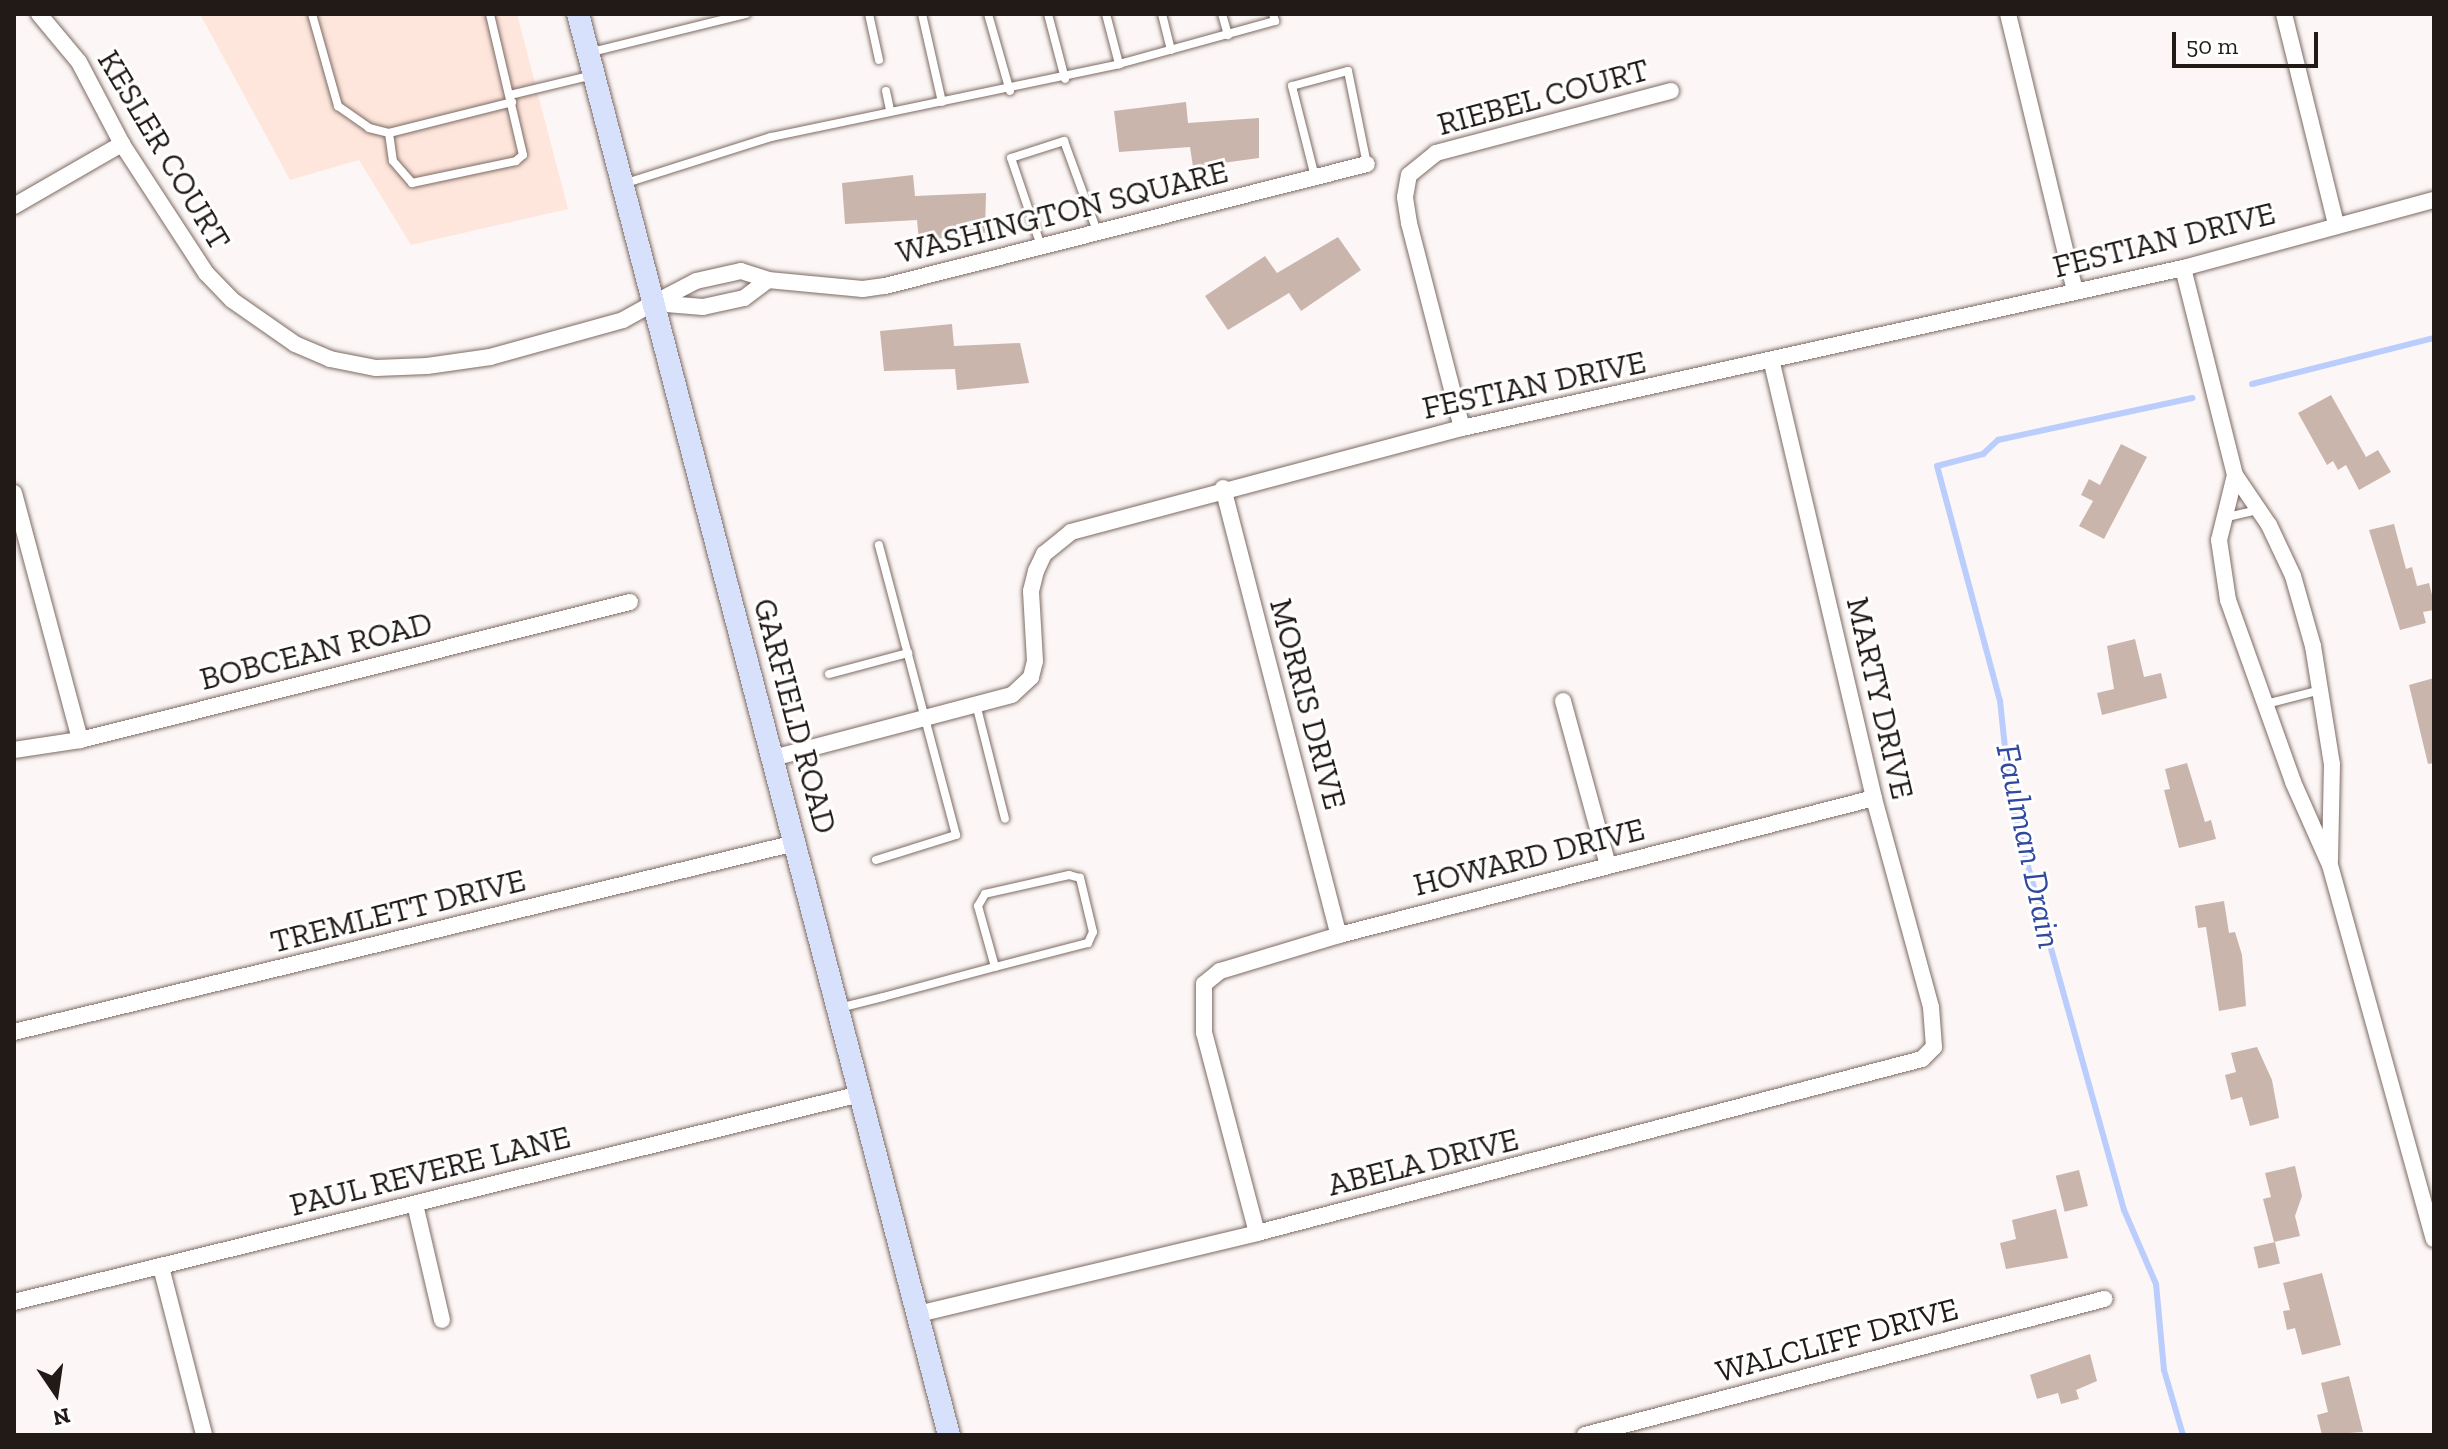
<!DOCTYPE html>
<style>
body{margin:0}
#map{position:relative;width:2448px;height:1449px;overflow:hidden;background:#fcf7f6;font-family:"Zilla Slab",serif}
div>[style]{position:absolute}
.built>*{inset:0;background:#fee6dc}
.stream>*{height:6px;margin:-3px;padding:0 3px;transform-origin:3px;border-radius:3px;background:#bbcdfd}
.building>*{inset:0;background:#cab5ac;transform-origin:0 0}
.roads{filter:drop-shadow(0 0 2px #7d6a63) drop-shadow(0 0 2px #7d6a63)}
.service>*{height:8px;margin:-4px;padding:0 4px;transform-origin:4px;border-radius:4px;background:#fff}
.minor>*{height:16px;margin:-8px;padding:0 8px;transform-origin:8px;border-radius:8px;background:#fff}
.secondary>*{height:22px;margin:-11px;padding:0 11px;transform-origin:11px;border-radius:11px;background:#d8e1fc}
span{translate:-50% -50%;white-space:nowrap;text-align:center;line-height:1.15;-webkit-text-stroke:6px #fff;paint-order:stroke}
.street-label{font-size:32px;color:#211a16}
.water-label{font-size:34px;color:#3048a0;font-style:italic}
.frame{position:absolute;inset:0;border:16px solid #211a16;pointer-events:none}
.north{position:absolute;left:16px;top:1353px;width:80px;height:80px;-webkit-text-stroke:6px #fff;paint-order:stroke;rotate:167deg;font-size:22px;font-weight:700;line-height:32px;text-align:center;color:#211a16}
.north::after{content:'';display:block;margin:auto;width:28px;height:36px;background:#211a16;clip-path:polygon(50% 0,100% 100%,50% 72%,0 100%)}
.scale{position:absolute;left:2172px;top:32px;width:146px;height:36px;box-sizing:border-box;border:4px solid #211a16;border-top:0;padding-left:10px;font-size:24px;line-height:28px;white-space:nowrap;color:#211a16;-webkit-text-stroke:6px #fff;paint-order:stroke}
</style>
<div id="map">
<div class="built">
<div style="clip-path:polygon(200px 14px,517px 14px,568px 209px,411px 245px,359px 160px,290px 180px)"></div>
</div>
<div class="stream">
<div style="left:2252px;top:384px;width:188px;rotate:-14.2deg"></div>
<div style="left:2183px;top:1435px;width:68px;rotate:-106.3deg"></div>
<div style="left:2164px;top:1370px;width:86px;rotate:-95.3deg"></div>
<div style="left:2156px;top:1284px;width:81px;rotate:-113.4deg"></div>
<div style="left:2124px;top:1210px;width:372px;rotate:-105.6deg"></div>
<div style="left:2024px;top:852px;width:68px;rotate:-102.8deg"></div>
<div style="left:2009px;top:786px;width:85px;rotate:-96deg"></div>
<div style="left:2000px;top:701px;width:243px;rotate:-105deg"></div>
<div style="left:1937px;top:466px;width:48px;rotate:-14.6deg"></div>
<div style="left:1983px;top:454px;width:21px;rotate:-43deg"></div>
<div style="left:1998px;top:440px;width:199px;rotate:-12.2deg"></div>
</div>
<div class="building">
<div style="clip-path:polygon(1186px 102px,1188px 123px,1259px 118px,1259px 158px,1193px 167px,1190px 147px,1119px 152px,1114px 111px)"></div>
<div style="clip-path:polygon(913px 175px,915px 196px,986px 193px,985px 233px,919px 241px,917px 220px,845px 224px,842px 183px)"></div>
<div style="clip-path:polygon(1338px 237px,1361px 270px,1301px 311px,1289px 293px,1228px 330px,1205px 296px,1265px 256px,1277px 273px)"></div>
<div style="clip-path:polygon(952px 324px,954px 346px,1020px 343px,1029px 383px,957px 390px,955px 369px,884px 371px,880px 331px)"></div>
<div style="clip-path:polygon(2331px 395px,2366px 457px,2378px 450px,2391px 472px,2359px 490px,2346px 465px,2338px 470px,2333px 461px,2327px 465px,2298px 413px)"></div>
<div style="clip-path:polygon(2121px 444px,2147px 457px,2104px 539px,2079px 526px,2093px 501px,2081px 495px,2089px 479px,2100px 485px)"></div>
<div style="clip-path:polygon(2394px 524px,2406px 569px,2412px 567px,2417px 586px,2429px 583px,2434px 603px,2434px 610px,2423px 612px,2426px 623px,2400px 630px,2369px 530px)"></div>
<div style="clip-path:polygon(2135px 639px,2144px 677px,2161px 673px,2167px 698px,2102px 715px,2097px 693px,2114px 689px,2107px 646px)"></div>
<div style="clip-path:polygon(2434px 678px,2434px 763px,2428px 764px,2409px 685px)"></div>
<div style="clip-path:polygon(2187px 763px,2205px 822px,2211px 820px,2216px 839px,2179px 848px,2164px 790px,2170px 789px,2165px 769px)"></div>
<div style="clip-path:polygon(2224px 901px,2229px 933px,2235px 932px,2242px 955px,2246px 1006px,2219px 1011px,2206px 927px,2198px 928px,2195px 906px)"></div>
<div style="clip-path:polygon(2257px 1047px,2272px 1080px,2279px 1118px,2250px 1126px,2242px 1097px,2231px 1100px,2225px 1075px,2236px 1072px,2231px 1053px)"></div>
<div style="clip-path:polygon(2295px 1166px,2302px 1196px,2295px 1216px,2300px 1236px,2274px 1242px,2263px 1199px,2271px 1197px,2265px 1173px)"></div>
<div style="left:2079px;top:1170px;width:37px;height:24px;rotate:76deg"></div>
<div style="clip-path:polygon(2056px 1209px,2068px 1258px,2006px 1269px,2000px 1243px,2016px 1239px,2012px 1220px)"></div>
<div style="left:2275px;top:1242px;width:22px;height:22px;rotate:77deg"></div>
<div style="clip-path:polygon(2322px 1273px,2341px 1345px,2302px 1355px,2295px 1328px,2287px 1330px,2283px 1311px,2290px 1310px,2283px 1283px)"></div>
<div style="clip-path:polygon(2090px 1354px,2097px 1381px,2076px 1390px,2079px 1399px,2061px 1404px,2058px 1393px,2037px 1399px,2030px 1375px)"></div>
<div style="clip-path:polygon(2349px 1376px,2363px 1432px,2322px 1435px,2317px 1415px,2328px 1412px,2321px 1383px)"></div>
</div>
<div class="roads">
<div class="service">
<div style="left:312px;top:14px;width:96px;rotate:74.2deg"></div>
<div style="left:338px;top:106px;width:38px;rotate:35deg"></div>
<div style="left:369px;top:128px;width:21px;rotate:14deg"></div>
<div style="left:389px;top:133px;width:127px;rotate:-14.1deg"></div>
<div style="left:869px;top:14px;width:47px;rotate:77.7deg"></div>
<div style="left:922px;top:14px;width:90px;rotate:77.2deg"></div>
<div style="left:988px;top:14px;width:80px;rotate:74.1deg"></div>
<div style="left:1048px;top:14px;width:67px;rotate:75.3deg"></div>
<div style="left:1106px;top:14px;width:52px;rotate:75.4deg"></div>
<div style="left:1162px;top:14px;width:37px;rotate:76deg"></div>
<div style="left:1222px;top:14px;width:22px;rotate:74deg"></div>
<div style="left:592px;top:52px;width:159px;rotate:-13.9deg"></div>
<div style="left:886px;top:91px;width:19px;rotate:78deg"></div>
<div style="left:510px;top:95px;width:85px;rotate:-13.5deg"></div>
<div style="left:389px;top:133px;width:28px;rotate:82deg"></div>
<div style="left:393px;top:161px;width:29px;rotate:49deg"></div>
<div style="left:412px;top:183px;width:106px;rotate:-11.9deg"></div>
<div style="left:516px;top:161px;width:9px;rotate:-41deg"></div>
<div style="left:523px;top:155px;width:145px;rotate:-103.2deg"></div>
<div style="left:1315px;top:177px;width:94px;rotate:-104.2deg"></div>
<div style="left:1292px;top:86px;width:58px;rotate:-15deg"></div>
<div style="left:1348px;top:71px;width:95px;rotate:78.5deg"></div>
<div style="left:623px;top:184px;width:155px;rotate:-17.6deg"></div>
<div style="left:771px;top:137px;width:356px;rotate:-11.8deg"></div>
<div style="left:1119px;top:64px;width:162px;rotate:-15.4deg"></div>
<div style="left:1275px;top:21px;width:7px;rotate:-106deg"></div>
<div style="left:1041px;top:246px;width:93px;rotate:-108.8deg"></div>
<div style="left:1011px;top:158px;width:56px;rotate:-17.8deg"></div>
<div style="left:1064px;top:141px;width:96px;rotate:69.9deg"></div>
<div style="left:2223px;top:518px;width:35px;rotate:-13deg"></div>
<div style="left:829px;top:674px;width:82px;rotate:-14.9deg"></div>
<div style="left:2266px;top:704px;width:57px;rotate:-14.3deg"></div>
<div style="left:977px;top:708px;width:114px;rotate:75.8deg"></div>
<div style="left:876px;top:860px;width:84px;rotate:-17.4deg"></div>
<div style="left:956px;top:835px;width:300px;rotate:-104.9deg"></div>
<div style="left:839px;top:1008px;width:45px;rotate:-14deg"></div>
<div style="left:883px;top:997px;width:116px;rotate:-15deg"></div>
<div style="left:995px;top:967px;width:96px;rotate:-14.5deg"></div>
<div style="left:1088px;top:943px;width:12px;rotate:-66deg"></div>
<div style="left:1093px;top:932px;width:56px;rotate:-103.5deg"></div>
<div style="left:1080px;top:878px;width:11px;rotate:-165deg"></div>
<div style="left:1069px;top:875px;width:86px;rotate:167.3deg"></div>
<div style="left:985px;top:894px;width:14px;rotate:120deg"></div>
<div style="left:978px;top:906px;width:63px;rotate:74.4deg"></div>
</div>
<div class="minor">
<div style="left:39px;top:14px;width:62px;rotate:50.2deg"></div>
<div style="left:79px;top:62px;width:93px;rotate:62.3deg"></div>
<div style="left:122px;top:144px;width:154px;rotate:56.9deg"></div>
<div style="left:206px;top:273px;width:37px;rotate:46deg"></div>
<div style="left:232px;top:300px;width:77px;rotate:34.9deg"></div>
<div style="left:295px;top:344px;width:38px;rotate:23deg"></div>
<div style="left:330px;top:359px;width:47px;rotate:11.1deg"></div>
<div style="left:376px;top:368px;width:51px;rotate:-2.2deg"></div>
<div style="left:427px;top:366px;width:64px;rotate:-8.1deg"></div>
<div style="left:490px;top:357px;width:138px;rotate:-15.5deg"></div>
<div style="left:623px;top:320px;width:35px;rotate:-29deg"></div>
<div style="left:654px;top:303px;width:47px;rotate:-27.6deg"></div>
<div style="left:696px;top:281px;width:46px;rotate:-12.5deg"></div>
<div style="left:741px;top:271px;width:28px;rotate:18deg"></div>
<div style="left:768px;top:280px;width:30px;rotate:143deg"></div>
<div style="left:744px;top:298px;width:42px;rotate:167.6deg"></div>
<div style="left:703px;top:307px;width:49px;rotate:-175.3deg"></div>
<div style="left:2008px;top:14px;width:285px;rotate:76.4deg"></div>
<div style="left:2284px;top:14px;width:216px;rotate:76.1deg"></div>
<div style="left:14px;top:206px;width:125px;rotate:-29.9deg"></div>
<div style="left:2183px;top:268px;width:213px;rotate:75.9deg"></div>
<div style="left:2235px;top:475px;width:60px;rotate:55.8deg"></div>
<div style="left:2269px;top:525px;width:56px;rotate:64.8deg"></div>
<div style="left:2293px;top:576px;width:73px;rotate:74.1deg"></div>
<div style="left:2313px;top:646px;width:120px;rotate:80.9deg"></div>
<div style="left:2332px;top:764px;width:96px;rotate:91.2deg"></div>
<div style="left:768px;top:280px;width:95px;rotate:5.4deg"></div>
<div style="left:863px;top:289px;width:22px;rotate:-8deg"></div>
<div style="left:885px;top:286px;width:497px;rotate:-14.2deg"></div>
<div style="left:1462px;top:428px;width:212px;rotate:-104.5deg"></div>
<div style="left:1409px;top:223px;width:26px;rotate:-99deg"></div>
<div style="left:1405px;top:197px;width:22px;rotate:-80deg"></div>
<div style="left:1409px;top:175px;width:35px;rotate:-39deg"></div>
<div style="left:1436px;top:153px;width:243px;rotate:-14.8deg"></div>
<div style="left:2235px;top:475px;width:67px;rotate:103.8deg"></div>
<div style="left:2219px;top:540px;width:61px;rotate:81.5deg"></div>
<div style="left:2228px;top:600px;width:193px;rotate:70.3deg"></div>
<div style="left:2293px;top:782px;width:91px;rotate:66deg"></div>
<div style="left:2330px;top:865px;width:388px;rotate:74.5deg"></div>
<div style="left:1223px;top:488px;width:462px;rotate:75.5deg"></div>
<div style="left:14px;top:493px;width:256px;rotate:75deg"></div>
<div style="left:1563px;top:701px;width:170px;rotate:74.7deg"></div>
<div style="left:14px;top:750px;width:67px;rotate:-8.6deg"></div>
<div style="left:80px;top:740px;width:567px;rotate:-14.09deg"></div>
<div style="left:773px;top:758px;width:247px;rotate:-14.8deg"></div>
<div style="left:1012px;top:695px;width:26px;rotate:-43deg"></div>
<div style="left:1031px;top:677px;width:16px;rotate:-76deg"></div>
<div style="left:1035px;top:661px;width:70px;rotate:-93.3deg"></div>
<div style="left:1031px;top:591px;width:21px;rotate:-76deg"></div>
<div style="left:1036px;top:571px;width:19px;rotate:-65deg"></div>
<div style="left:1044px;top:554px;width:35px;rotate:-39deg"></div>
<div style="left:1071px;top:532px;width:405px;rotate:-14.9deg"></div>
<div style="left:1462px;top:428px;width:739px;rotate:-12.51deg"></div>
<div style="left:2183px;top:268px;width:260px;rotate:-15.2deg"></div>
<div style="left:14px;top:1032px;width:804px;rotate:-13.6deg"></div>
<div style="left:415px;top:1204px;width:119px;rotate:76.9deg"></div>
<div style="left:1257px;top:1233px;width:207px;rotate:-104.8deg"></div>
<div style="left:1204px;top:1033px;width:49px;rotate:-90deg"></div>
<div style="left:1204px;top:984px;width:21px;rotate:-39deg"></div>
<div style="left:1220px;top:971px;width:124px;rotate:-16.8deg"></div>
<div style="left:1339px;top:935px;width:552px;rotate:-14.36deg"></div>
<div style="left:161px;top:1267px;width:173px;rotate:75.6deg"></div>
<div style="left:14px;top:1302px;width:871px;rotate:-13.81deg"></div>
<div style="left:918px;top:1314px;width:349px;rotate:-13.4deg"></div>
<div style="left:1257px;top:1233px;width:687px;rotate:-14.66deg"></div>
<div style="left:1922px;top:1059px;width:17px;rotate:-45deg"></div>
<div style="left:1934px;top:1047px;width:40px;rotate:-94.3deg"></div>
<div style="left:1931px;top:1007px;width:217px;rotate:-105.3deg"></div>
<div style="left:1874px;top:798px;width:448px;rotate:-103.2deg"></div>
<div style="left:1585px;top:1435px;width:537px;rotate:-14.68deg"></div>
</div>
<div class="secondary">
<div style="left:578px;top:14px;width:1469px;rotate:75.37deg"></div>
</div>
</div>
<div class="street-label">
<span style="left:1543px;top:97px;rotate:-15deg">RIEBEL COURT</span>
<span style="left:164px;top:150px;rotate:59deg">KESLER COURT</span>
<span style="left:1062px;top:212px;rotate:-14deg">WASHINGTON SQUARE</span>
<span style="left:2164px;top:240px;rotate:-14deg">FESTIAN DRIVE</span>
<span style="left:1534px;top:385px;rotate:-12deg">FESTIAN DRIVE</span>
<span style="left:316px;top:651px;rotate:-14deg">BOBCEAN ROAD</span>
<span style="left:1880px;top:698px;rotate:77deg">MARTY DRIVE</span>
<span style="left:1308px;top:704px;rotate:75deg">MORRIS DRIVE</span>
<span style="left:795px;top:716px;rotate:75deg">GARFIELD ROAD</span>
<span style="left:1529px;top:857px;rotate:-14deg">HOWARD DRIVE</span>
<span style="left:398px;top:911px;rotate:-14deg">TREMLETT DRIVE</span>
<span style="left:1423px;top:1162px;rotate:-14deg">ABELA DRIVE</span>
<span style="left:430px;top:1171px;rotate:-14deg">PAUL REVERE LANE</span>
<span style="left:1837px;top:1340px;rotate:-15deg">WALCLIFF DRIVE</span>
</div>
<div class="water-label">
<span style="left:2029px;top:846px;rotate:78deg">Faulman Drain</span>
</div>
<div class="frame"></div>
<div class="north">N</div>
<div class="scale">50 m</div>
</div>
